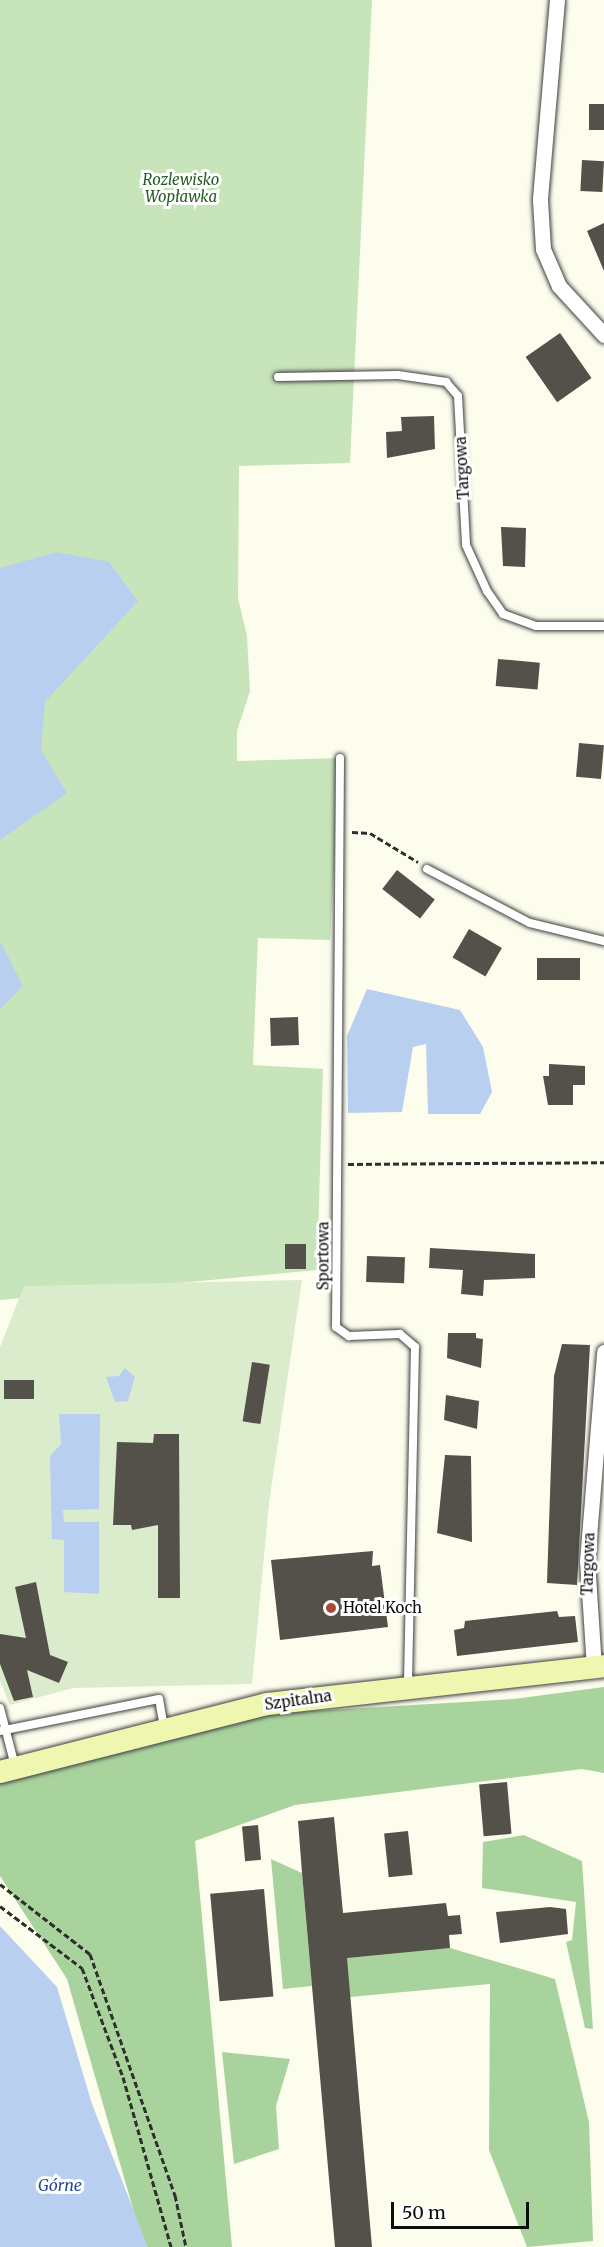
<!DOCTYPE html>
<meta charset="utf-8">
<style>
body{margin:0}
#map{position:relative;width:604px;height:2247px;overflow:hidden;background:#fdfdee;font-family:Merriweather,serif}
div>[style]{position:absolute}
.green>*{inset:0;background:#c8e4bb}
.forest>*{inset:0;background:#a9d39d}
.pitch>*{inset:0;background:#daeccc}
.water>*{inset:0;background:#b8cfef}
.building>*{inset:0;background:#54504a;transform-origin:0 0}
.path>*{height:3px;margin-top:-1.5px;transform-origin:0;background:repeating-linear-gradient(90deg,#2f2f2f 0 6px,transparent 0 9px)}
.roads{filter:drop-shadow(0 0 2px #404040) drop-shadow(0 0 2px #404040)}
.lane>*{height:8px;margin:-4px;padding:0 4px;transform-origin:4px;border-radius:4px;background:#fff}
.street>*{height:15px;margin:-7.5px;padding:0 7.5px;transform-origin:7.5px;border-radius:7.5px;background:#fff}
.secondary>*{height:22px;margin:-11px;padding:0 11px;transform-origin:11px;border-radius:11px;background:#eff6b0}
.dots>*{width:16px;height:16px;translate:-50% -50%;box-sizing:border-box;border:3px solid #fff;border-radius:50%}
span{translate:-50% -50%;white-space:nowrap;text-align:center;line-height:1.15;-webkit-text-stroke:6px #fff;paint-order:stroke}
.park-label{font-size:15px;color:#245d25;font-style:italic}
.street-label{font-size:15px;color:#0d0d0d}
.poi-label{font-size:15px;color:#0d0d0d}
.left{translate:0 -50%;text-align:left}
.water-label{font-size:16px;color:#244a90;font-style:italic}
.scale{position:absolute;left:391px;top:2202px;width:138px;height:27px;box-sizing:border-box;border:3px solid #0d0d0d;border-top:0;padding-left:8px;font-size:18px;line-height:21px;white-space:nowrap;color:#0d0d0d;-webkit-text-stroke:4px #fff;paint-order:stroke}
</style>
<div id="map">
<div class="green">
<div style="clip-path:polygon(0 0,372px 0,350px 463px,239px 466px,238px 598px,247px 636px,250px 691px,237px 731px,237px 761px,340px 758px,330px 940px,258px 938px,253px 1065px,323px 1069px,317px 1270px,0 1300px)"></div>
</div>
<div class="forest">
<div style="clip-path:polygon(604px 1687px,604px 1773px,582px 1769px,295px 1805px,195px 1841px,232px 2247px,144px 2247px,67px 1979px,0 1876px,0 1777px,155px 1730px,296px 1712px,514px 1699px)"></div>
<div style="clip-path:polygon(524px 1835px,582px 1861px,593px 2029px,585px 2028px,566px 1942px,572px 1940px,576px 1902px,482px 1888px,483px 1842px)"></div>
<div style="clip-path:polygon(271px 1859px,302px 1873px,312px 1986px,283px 1989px)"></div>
<div style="clip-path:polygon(450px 1948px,555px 1979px,589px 2122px,593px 2241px,527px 2247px,489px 2150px,490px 1984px,350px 1997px,346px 1954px)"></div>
<div style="clip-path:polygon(222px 2052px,290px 2059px,276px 2106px,279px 2149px,234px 2164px)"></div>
</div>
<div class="pitch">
<div style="clip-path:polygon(302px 1280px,269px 1503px,252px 1684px,73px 1688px,10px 1705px,0 1681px,0 1347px,24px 1286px)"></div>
</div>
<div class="water">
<div style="clip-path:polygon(57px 552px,109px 562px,138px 601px,45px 702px,41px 750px,67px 793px,0 840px,0 568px)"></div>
<div style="clip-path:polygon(0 941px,23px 986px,0 1009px)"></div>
<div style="clip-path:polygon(367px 989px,460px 1010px,483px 1047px,492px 1092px,480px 1114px,428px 1114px,426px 1044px,413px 1047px,402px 1112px,348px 1113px,347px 1036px)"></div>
<div style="clip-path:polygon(125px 1368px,135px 1377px,128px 1401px,115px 1402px,106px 1377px,119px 1376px)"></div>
<div style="clip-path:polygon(59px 1414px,100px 1414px,99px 1509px,63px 1510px,64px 1522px,99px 1522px,99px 1594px,64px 1592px,64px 1540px,52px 1539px,50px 1456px,61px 1444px)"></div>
<div style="clip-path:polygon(0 1926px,57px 1987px,92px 2104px,148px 2247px,0 2247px)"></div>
</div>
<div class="building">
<div style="left:589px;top:104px;width:15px;height:26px"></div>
<div style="left:582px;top:160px;width:22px;height:31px;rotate:3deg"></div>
<div style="clip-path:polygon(604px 223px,604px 271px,587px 231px)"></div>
<div style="left:560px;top:333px;width:55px;height:42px;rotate:55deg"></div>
<div style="clip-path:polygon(434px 416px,435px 449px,387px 458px,386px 432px,402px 431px,401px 417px)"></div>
<div style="clip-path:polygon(501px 527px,526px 528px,525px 567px,503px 566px)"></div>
<div style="left:498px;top:659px;width:42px;height:27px;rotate:5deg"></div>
<div style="left:579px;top:743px;width:25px;height:34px;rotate:5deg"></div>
<div style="left:397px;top:870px;width:48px;height:24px;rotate:38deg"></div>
<div style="left:469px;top:929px;width:38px;height:33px;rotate:30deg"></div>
<div style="left:580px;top:958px;width:22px;height:43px;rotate:90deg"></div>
<div style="left:298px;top:1017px;width:28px;height:28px;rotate:88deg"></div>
<div style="clip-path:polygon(549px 1064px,585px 1066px,585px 1085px,573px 1085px,573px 1105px,548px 1105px,543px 1076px,549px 1076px)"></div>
<div style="left:306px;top:1244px;width:25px;height:21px;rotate:90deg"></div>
<div style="clip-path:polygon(430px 1248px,535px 1254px,535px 1278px,484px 1280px,483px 1296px,461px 1294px,463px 1270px,429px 1268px)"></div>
<div style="left:367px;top:1256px;width:38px;height:26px;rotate:2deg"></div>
<div style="clip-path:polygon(448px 1333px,476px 1333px,476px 1338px,483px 1339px,481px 1368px,447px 1358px)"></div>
<div style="clip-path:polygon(562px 1344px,590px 1345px,577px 1585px,547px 1583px,554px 1376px)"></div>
<div style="left:252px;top:1362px;width:18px;height:60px;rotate:9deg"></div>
<div style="left:4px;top:1380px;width:30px;height:19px"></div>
<div style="clip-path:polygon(446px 1395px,479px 1401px,477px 1429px,444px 1420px)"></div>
<div style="clip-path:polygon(154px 1434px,179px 1434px,180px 1598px,158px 1598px,158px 1525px,132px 1530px,131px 1525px,113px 1525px,117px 1442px,153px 1443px)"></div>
<div style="clip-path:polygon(445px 1455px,471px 1456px,472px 1542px,437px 1533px)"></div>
<div style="clip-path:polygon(373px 1551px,372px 1566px,380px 1565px,388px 1627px,280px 1640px,271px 1560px)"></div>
<div style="clip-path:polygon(36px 1582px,50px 1655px,68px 1662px,59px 1683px,27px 1670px,33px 1697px,14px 1701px,0 1664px,0 1634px,26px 1638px,15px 1587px)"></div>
<div style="clip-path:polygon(557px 1611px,559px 1617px,575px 1616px,578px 1642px,457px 1656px,454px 1630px,464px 1628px,465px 1621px)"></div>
<div style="left:507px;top:1782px;width:52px;height:28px;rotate:85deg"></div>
<div style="clip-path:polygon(334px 1817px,343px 1913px,446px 1903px,448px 1916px,460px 1915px,462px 1934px,449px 1935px,450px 1948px,347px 1958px,372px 2247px,335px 2247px,302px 1873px,298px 1821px)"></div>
<div style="left:258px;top:1825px;width:35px;height:16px;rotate:85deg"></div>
<div style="left:408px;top:1831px;width:44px;height:24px;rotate:84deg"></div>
<div style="left:264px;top:1889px;width:108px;height:54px;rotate:85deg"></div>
<div style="clip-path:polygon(550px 1907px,566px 1909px,568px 1934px,500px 1943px,496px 1912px)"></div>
</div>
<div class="path">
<div style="left:352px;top:832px;width:18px;rotate:3deg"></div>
<div style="left:370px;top:833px;width:56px;rotate:31.1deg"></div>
<div style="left:348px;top:1164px;width:256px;rotate:-0.4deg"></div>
<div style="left:0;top:1884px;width:114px;rotate:37.9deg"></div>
<div style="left:90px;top:1954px;width:256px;rotate:70.6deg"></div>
<div style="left:175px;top:2195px;width:53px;rotate:78.1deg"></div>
<div style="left:0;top:1906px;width:103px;rotate:37.1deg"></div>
<div style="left:82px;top:1968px;width:116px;rotate:69.4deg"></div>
<div style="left:123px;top:2077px;width:177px;rotate:74.2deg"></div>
</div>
<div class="roads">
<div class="lane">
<div style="left:278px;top:377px;width:120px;rotate:-1deg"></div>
<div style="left:398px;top:375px;width:49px;rotate:8.3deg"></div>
<div style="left:446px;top:382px;width:18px;rotate:49deg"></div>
<div style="left:458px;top:396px;width:149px;rotate:86.9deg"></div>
<div style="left:466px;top:545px;width:51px;rotate:65.5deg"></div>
<div style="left:487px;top:591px;width:28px;rotate:55deg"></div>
<div style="left:503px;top:614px;width:35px;rotate:20deg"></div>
<div style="left:536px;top:626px;width:68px"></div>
<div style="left:340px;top:758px;width:569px;rotate:90.4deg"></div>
<div style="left:336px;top:1327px;width:16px;rotate:35deg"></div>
<div style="left:349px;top:1336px;width:51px;rotate:-2.2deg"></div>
<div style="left:400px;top:1334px;width:20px;rotate:41deg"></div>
<div style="left:415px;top:1347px;width:340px;rotate:91.2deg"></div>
<div style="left:427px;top:869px;width:116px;rotate:27.7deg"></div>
<div style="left:530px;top:923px;width:76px;rotate:13.7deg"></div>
<div style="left:0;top:1708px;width:60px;rotate:75.5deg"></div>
<div style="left:0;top:1731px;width:162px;rotate:-11.4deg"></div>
<div style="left:159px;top:1699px;width:28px;rotate:80deg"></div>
</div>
<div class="street">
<div style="left:557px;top:0;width:201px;rotate:94.9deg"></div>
<div style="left:540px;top:200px;width:49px;rotate:86.5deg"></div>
<div style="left:543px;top:249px;width:40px;rotate:66.6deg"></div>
<div style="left:559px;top:286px;width:67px;rotate:47.4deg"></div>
<div style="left:594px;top:1668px;width:107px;rotate:-93.7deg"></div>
<div style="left:587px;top:1561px;width:210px;rotate:-85.3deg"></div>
</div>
<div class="secondary">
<div style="left:0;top:1772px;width:276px;rotate:-14.3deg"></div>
<div style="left:267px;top:1704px;width:339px;rotate:-6.4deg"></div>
</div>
</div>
<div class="dots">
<div style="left:331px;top:1608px;background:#ad4834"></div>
</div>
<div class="park-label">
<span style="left:181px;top:188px">Rozlewisko<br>Wopławka</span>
</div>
<div class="street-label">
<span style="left:462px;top:468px;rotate:-93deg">Targowa</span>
<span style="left:323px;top:1256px;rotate:-90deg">Sportowa</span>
<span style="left:588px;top:1564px;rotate:-88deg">Targowa</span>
<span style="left:298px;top:1700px;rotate:-8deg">Szpitalna</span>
</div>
<div class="poi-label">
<span class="left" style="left:343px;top:1608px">Hotel Koch</span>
</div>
<div class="water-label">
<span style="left:60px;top:2185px">Górne</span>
</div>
<div class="scale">50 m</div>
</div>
